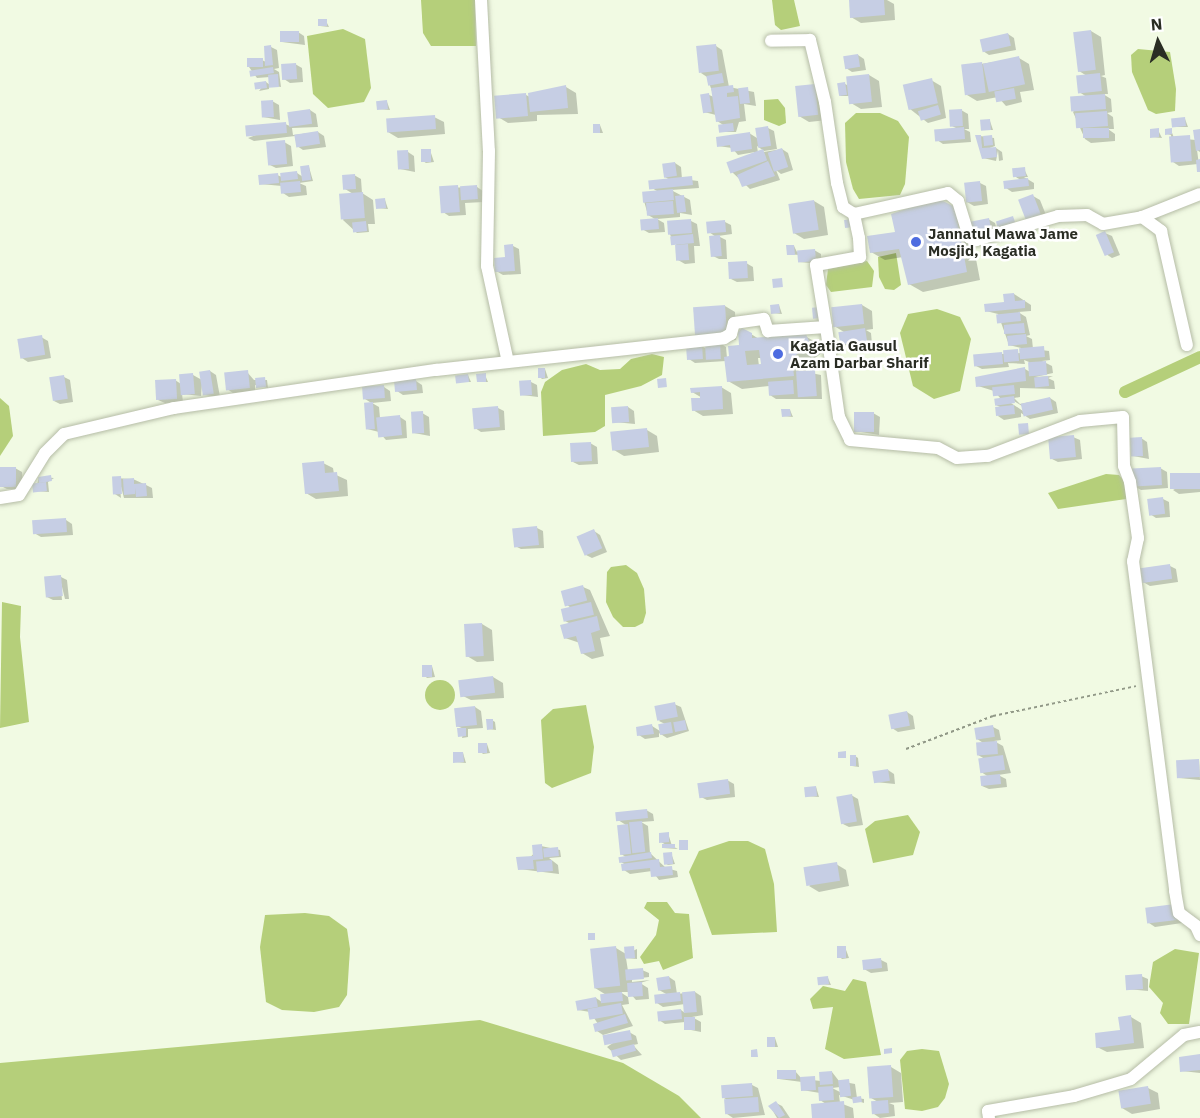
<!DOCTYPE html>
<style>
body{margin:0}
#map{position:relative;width:1200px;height:1118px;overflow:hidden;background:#f1fae3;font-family:"IBM Plex Sans",sans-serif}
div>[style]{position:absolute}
.water>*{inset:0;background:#b5cf7a}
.round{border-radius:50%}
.shadow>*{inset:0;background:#0003}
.canal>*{height:12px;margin:-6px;padding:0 6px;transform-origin:6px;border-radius:6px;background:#b5cf7a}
.building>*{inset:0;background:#c6cee4;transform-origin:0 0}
.path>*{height:2px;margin-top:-1px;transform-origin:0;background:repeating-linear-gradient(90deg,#919887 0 3px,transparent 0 6px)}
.roads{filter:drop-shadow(0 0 2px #b5bca6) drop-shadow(0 0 2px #b5bca6)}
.minor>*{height:12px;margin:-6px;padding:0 6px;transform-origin:6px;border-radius:6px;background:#fff}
.dots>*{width:16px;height:16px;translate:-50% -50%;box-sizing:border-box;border:3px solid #fff;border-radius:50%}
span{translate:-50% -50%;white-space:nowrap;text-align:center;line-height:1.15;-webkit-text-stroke:5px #fff;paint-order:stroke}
.poi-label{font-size:15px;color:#2a2d24;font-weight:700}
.left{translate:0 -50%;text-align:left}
.north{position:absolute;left:1128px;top:12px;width:60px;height:60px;-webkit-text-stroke:4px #fff;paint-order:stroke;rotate:355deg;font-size:16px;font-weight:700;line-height:24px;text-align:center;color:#2a2d24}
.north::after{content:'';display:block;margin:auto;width:21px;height:27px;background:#2a2d24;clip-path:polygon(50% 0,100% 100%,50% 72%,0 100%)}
</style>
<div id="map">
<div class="water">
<div style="clip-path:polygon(421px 0,475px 0,476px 46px,431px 46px,423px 33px)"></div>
<div style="clip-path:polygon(772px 0,794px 0,800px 26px,781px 30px,775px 25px)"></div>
<div style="clip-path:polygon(343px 29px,365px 39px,371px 88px,364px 102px,328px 108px,313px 94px,307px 36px)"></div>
<div style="clip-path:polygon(1138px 49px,1170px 52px,1176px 89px,1175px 111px,1156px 114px,1148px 110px,1132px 72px,1131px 55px)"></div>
<div style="clip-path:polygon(778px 99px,785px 108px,786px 123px,779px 126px,764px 120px,764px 100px)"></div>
<div style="clip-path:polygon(856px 113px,880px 113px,898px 121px,909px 137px,905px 184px,900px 195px,859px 199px,853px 189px,846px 162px,845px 123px)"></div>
<div style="clip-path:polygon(896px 253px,901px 285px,894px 290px,885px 289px,879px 277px,878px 257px)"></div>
<div style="clip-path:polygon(867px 261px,874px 271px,872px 287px,831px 292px,826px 285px,828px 269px)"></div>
<div style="clip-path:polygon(937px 309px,960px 317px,971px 339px,960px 391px,934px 399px,913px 386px,900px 333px,908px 314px)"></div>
<div style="clip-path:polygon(652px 354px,664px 357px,662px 375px,641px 386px,605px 395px,605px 426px,595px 432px,543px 436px,541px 392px,545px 382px,562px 370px,586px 364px,600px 370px,620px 369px,631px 359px)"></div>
<div style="clip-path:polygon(0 398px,9px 406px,13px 436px,0 456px)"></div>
<div style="clip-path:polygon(1106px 474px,1119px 475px,1127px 484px,1126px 499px,1058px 509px,1048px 493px)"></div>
<div style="clip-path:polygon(626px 565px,637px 573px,644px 589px,646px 613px,643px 623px,635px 627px,623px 627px,613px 617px,606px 602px,607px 572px,611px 567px)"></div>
<div style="clip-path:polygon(2px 602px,21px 606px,20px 637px,29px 722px,0 728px)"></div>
<div class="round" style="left:425px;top:680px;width:30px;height:30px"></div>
<div style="clip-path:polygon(586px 705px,594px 747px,591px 773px,552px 788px,545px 783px,541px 720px,553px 709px)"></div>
<div style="clip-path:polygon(908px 815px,920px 832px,913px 855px,873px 863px,865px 829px,875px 821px)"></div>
<div style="clip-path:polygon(729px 841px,748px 841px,765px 849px,774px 884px,777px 932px,712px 935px,689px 872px,699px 851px)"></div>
<div style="clip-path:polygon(647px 902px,667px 902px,675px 913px,689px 914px,693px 958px,663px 970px,659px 961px,644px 964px,640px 957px,656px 935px,659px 920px,644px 908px)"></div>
<div style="clip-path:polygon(305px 913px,329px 916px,347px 929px,350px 949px,347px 995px,339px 1007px,314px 1012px,282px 1010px,266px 1002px,260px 947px,265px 915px)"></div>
<div style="clip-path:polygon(1175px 949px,1199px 953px,1189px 1024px,1168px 1024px,1160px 1013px,1163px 1003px,1149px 987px,1153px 962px)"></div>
<div style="clip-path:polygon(853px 979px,866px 982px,881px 1055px,844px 1059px,825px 1049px,833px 1007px,813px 1009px,810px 999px,823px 986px,845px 991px)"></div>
<div style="clip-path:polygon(480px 1020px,623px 1063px,679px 1096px,701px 1118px,0 1118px,0 1063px)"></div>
<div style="clip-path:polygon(922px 1049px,939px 1051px,949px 1084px,945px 1098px,938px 1107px,922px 1111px,905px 1109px,900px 1060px,907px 1051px)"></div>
</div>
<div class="shadow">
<div style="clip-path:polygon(850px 0,887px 0,894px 4px,895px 20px,861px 23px,851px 17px)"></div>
<div style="clip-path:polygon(326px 21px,329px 27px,320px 26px)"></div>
<div style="clip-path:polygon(1091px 31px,1101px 37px,1105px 75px,1101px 76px,1106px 78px,1108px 94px,1103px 94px,1111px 99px,1112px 112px,1107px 113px,1113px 117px,1114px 129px,1108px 129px,1115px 134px,1115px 141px,1091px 143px,1085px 139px,1073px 112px,1087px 97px,1079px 92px,1087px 76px,1079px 71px)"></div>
<div style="clip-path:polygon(298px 32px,304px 36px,305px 45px,282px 42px)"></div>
<div style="clip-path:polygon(1008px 34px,1014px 38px,1016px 50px,989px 55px,983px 51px)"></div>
<div style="clip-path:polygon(716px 46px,722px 50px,729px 87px,754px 92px,756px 106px,744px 104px,746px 121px,739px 122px,736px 132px,720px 132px,725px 126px,717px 121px,716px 115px,704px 112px,709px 95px,714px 97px,707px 77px,701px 73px)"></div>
<div style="clip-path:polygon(271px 47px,277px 50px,279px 68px,274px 69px,279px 72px,281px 87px,269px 85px,269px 89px,259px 91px,266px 82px,270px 85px,270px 77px,257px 78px,249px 67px,262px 60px,266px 62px)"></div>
<div style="clip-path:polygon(858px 55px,864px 59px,866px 70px,852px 72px,846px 68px)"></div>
<div style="clip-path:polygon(1019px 58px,1029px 64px,1034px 90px,1020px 92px,1022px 102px,1006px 106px,998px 97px,977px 101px,967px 95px,981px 64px)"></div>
<div style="clip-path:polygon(295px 64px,302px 68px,303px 82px,290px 83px,284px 79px)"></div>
<div style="clip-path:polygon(869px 75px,879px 81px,882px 107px,861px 109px,851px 103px,850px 96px,840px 96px,845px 84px,849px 86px)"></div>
<div style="clip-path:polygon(931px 80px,941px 86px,946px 118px,928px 123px,910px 109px)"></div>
<div style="clip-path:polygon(815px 85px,827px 120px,809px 122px,799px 116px)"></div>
<div style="clip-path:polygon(566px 87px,576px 93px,578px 114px,537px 115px,537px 121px,508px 123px,498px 117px,526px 95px,530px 97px)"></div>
<div style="clip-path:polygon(272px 101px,279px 105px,280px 120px,263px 117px)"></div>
<div style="clip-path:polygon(387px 102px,390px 110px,378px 109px)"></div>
<div style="clip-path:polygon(310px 110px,316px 114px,318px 127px,292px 128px,293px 135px,318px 132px,324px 136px,326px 147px,303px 150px,297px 146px,295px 136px,254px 141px,248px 138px,285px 124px,290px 126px)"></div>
<div style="clip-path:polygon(961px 110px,968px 114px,969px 129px,964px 129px,970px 132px,971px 142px,943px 144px,937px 140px,958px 129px,952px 126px)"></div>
<div style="clip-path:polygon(434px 117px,444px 122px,445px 134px,398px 138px,388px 132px)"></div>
<div style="clip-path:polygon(1185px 119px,1188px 127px,1174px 127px)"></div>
<div style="clip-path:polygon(990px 121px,993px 130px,983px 130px)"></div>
<div style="clip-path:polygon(600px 125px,603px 133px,598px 133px,596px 132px)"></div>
<div style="clip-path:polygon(768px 128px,774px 131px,777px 149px,764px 151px,757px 146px,758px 153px,782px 149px,788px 153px,793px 170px,781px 174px,776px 170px,780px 180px,750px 189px,732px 172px,755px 152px,738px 155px,732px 148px,718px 146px,749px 133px,757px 138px)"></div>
<div style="clip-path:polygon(1158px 130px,1162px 138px,1152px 137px)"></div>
<div style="clip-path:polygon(1171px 130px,1174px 138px,1196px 140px,1200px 131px,1200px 152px,1197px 150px,1200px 172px,1198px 164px,1179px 166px,1173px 162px,1171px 135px,1167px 134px)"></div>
<div style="clip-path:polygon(980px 136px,994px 138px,995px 146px,987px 149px,996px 148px,1002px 152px,1003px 160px,999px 161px,998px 150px,996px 161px,983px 158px)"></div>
<div style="clip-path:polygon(284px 142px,291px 146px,293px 166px,276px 168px,270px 165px)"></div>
<div style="clip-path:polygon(430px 150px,434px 162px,426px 163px,423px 161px)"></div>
<div style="clip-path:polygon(408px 152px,414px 156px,415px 172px,400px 169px)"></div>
<div style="clip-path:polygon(675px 163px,681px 167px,682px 179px,698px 181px,699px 188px,671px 190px,690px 200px,692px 215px,680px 213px,680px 217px,657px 219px,664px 223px,665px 232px,649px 233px,642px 229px,655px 219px,648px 215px,644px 201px,657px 191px,650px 187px,670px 180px,665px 177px)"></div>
<div style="clip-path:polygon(309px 167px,313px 181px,299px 183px,306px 186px,307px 195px,289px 197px,283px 193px,282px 186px,260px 184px,277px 175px,282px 177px,297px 173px,303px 177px)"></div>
<div style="clip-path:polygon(1024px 169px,1028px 177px,1024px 177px,1034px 183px,1034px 189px,1012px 192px,1006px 188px,1021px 180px,1014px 176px)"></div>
<div style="clip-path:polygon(354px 175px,361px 179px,362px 193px,373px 200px,375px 224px,368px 224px,369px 232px,357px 233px,343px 220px,355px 195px,345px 189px)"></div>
<div style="clip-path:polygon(980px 183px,986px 186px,988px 204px,974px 206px,967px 202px)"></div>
<div style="clip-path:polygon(477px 187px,483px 191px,484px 202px,465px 203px,466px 215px,449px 216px,443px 212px,441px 188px)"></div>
<div style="clip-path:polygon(1033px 196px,1040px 200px,1048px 220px,1034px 226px)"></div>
<div style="clip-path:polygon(385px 200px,388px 209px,377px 208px)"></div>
<div style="clip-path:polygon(814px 201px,824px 207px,828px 235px,804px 239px,794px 233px)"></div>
<div style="clip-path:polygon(893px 215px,968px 217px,980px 280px,923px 292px,909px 284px,903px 257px,885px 260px,871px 252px,897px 233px)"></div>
<div style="clip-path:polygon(988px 219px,995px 223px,998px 237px,982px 241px)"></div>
<div style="clip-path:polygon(691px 221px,697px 224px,700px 246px,694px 246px,695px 263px,685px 264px,678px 260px,677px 246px,669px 233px)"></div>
<div style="clip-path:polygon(725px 222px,731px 225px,732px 234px,718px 236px,726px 240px,727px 259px,719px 259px,713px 256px,716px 237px,709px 232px)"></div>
<div style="clip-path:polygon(1105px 233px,1112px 236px,1120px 255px,1112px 258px,1106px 254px)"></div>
<div style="clip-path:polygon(513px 246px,519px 249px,521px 274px,503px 275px,496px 271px)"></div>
<div style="clip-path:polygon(794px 246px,797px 252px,814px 250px,821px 254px,821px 264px,799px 262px,799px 255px,788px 254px)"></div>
<div style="clip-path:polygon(746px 263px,753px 267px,754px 281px,737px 282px,731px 279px)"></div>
<div style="clip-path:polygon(evenodd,1014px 294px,1031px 305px,1031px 311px,1018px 312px,1026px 317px,1030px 335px,1026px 336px,1032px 339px,1033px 349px,1049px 351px,1050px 360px,1042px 361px,1052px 366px,1053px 373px,1035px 377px,1053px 376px,1048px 378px,1054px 381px,1055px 389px,1020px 388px,1020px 397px,1014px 398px,1020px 404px,1050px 398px,1056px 402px,1058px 413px,1030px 419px,1021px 413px,1021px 417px,1004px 420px,998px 416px,1002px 408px,996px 405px,1001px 399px,994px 391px,978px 386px,1025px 369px,1030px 372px,1029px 362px,1024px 360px,1025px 364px,1008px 363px,1009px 367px,982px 369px,976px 366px,1002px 354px,1021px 353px,1021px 348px,1009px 345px,998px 314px,986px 311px,1006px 304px,1014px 294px,1009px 398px,1022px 406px,1023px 411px,1008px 401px,1009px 398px)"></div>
<div style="clip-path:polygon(779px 305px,782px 314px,772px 313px)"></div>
<div style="clip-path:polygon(862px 305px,872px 311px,873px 329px,866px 330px,871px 333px,872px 344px,847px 346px,841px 343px,844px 332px,834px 326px)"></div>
<div style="clip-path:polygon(725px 306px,735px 312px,736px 340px,706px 341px,695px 308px)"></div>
<div style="clip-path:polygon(evenodd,751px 334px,759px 339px,805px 336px,819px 344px,823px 352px,806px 365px,806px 372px,821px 375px,822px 399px,776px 399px,770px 395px,769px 386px,742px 389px,728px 381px,726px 361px,695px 363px,689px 359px,701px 346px,707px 349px,720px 343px,726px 347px,727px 358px,731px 357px,751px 334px,758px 358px,762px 358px,762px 366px,759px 366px,758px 358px)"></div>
<div style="clip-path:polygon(41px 337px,48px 341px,51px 358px,28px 362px,22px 358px)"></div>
<div style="clip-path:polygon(545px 369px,548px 378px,542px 379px,540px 377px)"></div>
<div style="clip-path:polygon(210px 371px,216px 375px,220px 397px,204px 395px,202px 384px,201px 396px,182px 394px,183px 402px,165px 403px,158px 400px,175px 380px,181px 384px,193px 375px,202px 380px)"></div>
<div style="clip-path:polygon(247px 372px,254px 380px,267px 380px,268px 388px,255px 385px,255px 391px,233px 393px,227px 389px)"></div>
<div style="clip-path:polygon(468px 375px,471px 382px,457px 382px)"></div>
<div style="clip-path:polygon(485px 375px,488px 382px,478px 382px)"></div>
<div style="clip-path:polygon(64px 377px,70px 380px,73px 402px,60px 404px,54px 401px)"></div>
<div style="clip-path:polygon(416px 381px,422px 385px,423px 393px,403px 395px,397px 391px)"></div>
<div style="clip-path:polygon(531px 382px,537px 385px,538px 397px,522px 395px)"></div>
<div style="clip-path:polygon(384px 387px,390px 391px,391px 401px,372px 403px,379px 407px,380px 418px,400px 417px,406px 421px,407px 438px,386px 440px,379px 432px,367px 429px,373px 404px,365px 399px)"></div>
<div style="clip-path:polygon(721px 387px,731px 393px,733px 414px,703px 416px,693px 410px,704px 399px,692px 392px)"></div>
<div style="clip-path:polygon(628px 407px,634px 411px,635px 424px,614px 422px)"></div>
<div style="clip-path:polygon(498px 408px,504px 411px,505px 430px,481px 432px,475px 428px)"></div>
<div style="clip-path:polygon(790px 410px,793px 417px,783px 416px)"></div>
<div style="clip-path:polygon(422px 413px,429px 417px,430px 436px,414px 433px)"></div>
<div style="clip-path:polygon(873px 413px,880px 417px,879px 435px,855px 431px)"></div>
<div style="clip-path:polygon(647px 430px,657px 436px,659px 452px,624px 456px,614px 450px)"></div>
<div style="clip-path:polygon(1073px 437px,1080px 440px,1082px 459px,1058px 462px,1052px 459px)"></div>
<div style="clip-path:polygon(1141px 438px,1147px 442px,1149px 459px,1133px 456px)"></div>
<div style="clip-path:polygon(590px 443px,597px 447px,598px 464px,579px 465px,573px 462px)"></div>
<div style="clip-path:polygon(323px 463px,333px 468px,334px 474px,347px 480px,348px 496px,316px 499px,306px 493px)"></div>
<div style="clip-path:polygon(15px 468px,22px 472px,23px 489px,7px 489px,1px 486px)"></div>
<div style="clip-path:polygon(1160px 468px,1167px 472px,1168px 488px,1141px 490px,1134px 486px)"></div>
<div style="clip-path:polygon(1200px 475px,1200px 492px,1179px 494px,1173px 490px)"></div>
<div style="clip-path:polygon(39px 477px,54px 478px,48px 482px,49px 492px,35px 491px)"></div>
<div style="clip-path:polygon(113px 478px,133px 479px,146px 485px,152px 488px,153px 498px,124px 498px,119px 479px,121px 498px,115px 494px)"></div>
<div style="clip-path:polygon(1163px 499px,1169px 502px,1170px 517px,1156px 518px,1150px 514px)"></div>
<div style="clip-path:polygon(66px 520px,72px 524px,73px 535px,41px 537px,34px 533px)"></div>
<div style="clip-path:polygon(537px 528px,543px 531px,544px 548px,521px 549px,515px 546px)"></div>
<div style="clip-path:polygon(594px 531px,600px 535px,607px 552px,592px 558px,586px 555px)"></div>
<div style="clip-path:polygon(1170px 566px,1176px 569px,1178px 582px,1150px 586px,1143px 582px)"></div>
<div style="clip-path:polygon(61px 577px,67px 580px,69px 599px,65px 599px,60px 579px,62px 600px,53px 600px,47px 597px)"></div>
<div style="clip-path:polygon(583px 587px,590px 590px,610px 636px,600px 638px,604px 656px,592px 659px,582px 653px,580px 643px,565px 638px,571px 624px,565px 621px,571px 608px,566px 604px)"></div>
<div style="clip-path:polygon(482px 624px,492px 630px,494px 661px,477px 662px,467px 656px)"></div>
<div style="clip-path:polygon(432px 666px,435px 677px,427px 678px,425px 676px)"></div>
<div style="clip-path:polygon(493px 677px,503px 683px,504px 698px,471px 700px,461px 695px)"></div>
<div style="clip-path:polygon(674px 704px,681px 707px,689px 731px,667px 738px,659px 733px,659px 737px,645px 739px,639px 735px,652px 726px,660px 731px,665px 724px,659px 721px)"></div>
<div style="clip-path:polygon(475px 707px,481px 711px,483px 728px,468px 729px,468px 737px,462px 738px,464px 729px,457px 726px)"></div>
<div style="clip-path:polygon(907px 712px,913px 716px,915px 729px,898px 732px,892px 728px)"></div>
<div style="clip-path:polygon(492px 720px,495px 722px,496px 730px,488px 729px)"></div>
<div style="clip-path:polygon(993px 727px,999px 730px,1001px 740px,994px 741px,1003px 746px,1011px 773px,998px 775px,1006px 779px,1007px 787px,989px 789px,982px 786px,989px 777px,981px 772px,985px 759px,978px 755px,985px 744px,977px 739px)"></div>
<div style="clip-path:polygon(487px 744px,490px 753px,483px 754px,481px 752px)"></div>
<div style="clip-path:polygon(463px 753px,466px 763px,455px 762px)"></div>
<div style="clip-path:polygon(855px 756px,858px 758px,859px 767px,852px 766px)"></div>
<div style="clip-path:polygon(1199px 760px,1200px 780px,1179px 778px)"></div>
<div style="clip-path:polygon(888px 770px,894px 774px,895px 784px,875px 782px)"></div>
<div style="clip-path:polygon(727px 780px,734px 784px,735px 797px,707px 800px,701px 797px)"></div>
<div style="clip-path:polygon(816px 787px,819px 797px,807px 796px)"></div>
<div style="clip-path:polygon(851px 795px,858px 799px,863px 825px,849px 827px,843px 824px)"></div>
<div style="clip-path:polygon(646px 810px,653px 814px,654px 821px,641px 822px,648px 826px,650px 853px,666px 868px,677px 871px,678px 877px,659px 880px,652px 871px,630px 874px,624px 870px,626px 865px,621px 862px,626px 857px,621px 854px,626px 825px,618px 820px)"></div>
<div style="clip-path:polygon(668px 833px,672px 846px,678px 849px,663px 848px,668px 846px,661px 842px)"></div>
<div style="clip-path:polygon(541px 846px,560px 850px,561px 857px,549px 858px,558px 865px,559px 874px,519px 869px)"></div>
<div style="clip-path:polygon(671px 853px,675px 864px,668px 865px,665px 863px)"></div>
<div style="clip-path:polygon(836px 864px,846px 870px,849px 886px,819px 892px,809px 886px)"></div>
<div style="clip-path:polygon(1181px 909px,1182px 923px,1155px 927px,1149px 923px)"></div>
<div style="clip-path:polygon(845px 947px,849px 958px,842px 959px,840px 957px)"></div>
<div style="clip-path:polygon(616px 948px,626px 954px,637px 949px,637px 959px,626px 958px,628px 971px,642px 970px,649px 973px,649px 977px,632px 979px,632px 982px,650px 980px,640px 983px,648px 988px,649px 999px,636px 1000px,629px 992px,620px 992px,628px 997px,629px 1004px,622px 1005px,633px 1026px,603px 1035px,597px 1031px,598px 1024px,590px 1012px,578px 1010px,596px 998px,602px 1002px,608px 996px,595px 988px)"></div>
<div style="clip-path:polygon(881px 960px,887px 963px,888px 971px,871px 973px,864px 969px)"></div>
<div style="clip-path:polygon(1141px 976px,1148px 979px,1148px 991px,1127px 989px)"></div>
<div style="clip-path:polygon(669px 977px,675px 981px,677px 994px,695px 992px,701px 996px,703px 1015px,692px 1017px,701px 1022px,701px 1032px,686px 1029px,685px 1022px,665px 1024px,659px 1020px,681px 1010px,685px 1013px,685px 1004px,663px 1007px,657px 1003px,668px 995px,659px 990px)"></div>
<div style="clip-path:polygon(828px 978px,831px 985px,819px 984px)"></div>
<div style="clip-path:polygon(1131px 1017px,1141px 1023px,1144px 1048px,1107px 1052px,1097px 1047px,1121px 1032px)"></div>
<div style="clip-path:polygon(629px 1032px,636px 1036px,638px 1044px,633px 1045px,642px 1055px,621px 1060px,607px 1047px)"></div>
<div style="clip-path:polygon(775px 1038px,778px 1047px,772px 1047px,769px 1046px)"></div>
<div style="clip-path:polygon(1200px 1056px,1200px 1073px,1182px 1071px)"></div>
<div style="clip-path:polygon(891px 1067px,901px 1073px,903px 1102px,889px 1103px,894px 1105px,895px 1116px,880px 1118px,874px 1114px,880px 1103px,871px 1098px)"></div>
<div style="clip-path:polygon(evenodd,795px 1071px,802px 1079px,821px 1081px,832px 1072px,839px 1081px,855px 1084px,857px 1098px,864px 1099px,864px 1103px,839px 1095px,840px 1103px,853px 1108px,854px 1118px,814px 1118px,826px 1104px,820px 1100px,820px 1093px,802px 1090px,802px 1082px,779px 1079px,795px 1071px,840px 1087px,840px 1092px,832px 1088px,840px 1087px)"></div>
<div style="clip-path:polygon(752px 1085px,758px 1088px,765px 1115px,733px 1118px,727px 1114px,730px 1102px,724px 1098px)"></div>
<div style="clip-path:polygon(1148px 1088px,1158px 1093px,1160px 1109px,1132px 1114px,1122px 1108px)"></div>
<div style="clip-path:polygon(776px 1103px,782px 1106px,790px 1118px,777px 1118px,770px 1106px)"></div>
</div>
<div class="canal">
<div style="left:1125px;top:392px;width:83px;rotate:-25deg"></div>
</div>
<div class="building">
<div style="clip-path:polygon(849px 0,884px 0,885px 15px,850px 18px)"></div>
<div style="left:327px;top:19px;width:7px;height:9px;rotate:90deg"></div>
<div style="left:1091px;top:30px;width:40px;height:18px;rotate:83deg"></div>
<div style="left:299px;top:31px;width:11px;height:19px;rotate:90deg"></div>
<div style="left:1008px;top:33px;width:13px;height:29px;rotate:77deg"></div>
<div style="left:716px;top:44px;width:27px;height:20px;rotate:84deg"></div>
<div style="clip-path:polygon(271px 45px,273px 65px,265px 66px,264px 46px)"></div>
<div style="left:858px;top:54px;width:13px;height:15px;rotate:81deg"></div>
<div style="left:1019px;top:56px;width:29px;height:37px;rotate:78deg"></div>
<div style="left:263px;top:58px;width:9px;height:16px;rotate:90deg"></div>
<div style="left:982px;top:62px;width:31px;height:21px;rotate:83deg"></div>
<div style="left:296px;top:63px;width:16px;height:15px;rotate:86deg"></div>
<div style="left:273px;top:67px;width:6px;height:24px;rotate:81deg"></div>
<div style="left:722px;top:73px;width:10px;height:16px;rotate:79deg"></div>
<div style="left:1100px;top:73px;width:18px;height:24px;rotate:84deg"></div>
<div style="left:278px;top:74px;width:13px;height:10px;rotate:86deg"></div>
<div style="left:869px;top:74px;width:28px;height:23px;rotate:84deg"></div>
<div style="left:932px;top:78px;width:26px;height:30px;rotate:77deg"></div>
<div style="left:266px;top:81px;width:7px;height:12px;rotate:82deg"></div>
<div style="left:845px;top:82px;width:13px;height:8px;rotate:81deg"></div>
<div style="left:815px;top:84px;width:31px;height:20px;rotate:84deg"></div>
<div style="clip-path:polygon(566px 85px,568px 108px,530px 112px,528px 93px)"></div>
<div style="clip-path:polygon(733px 85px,734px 92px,727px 93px,727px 97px,738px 96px,740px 118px,716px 122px,711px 88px)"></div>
<div style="left:748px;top:87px;width:16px;height:10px;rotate:83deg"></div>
<div style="left:1014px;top:88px;width:11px;height:20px;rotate:80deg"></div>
<div style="left:526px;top:93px;width:23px;height:32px;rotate:85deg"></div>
<div style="left:709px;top:93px;width:19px;height:9px;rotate:81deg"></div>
<div style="left:1105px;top:94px;width:15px;height:35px;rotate:86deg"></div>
<div style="left:273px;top:100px;width:17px;height:12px;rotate:87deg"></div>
<div style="left:387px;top:100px;width:9px;height:11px;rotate:84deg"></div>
<div style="left:938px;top:105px;width:10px;height:21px;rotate:73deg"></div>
<div style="left:310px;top:109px;width:15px;height:23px;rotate:82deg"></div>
<div style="left:962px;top:109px;width:17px;height:13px;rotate:87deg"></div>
<div style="left:1107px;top:111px;width:15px;height:32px;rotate:86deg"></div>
<div style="left:435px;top:115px;width:14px;height:49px;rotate:86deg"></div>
<div style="left:1185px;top:117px;width:9px;height:14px;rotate:84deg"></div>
<div style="left:990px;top:119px;width:11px;height:10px;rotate:85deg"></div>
<div style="left:286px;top:122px;width:11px;height:41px;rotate:85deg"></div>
<div style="left:733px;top:123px;width:8px;height:15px;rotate:83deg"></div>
<div style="left:593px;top:124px;width:7px;height:9px"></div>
<div style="left:768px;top:126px;width:20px;height:13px;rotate:81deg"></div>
<div style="left:964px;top:127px;width:12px;height:30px;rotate:85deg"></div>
<div style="left:1109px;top:128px;width:10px;height:26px;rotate:90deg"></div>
<div style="clip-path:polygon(1159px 128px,1159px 137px,1150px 138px,1150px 129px)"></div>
<div style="clip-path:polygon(1172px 128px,1172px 134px,1165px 135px,1165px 129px)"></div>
<div style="clip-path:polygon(1200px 129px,1200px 150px,1196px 151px,1193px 130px)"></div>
<div style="left:318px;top:131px;width:13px;height:24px;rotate:81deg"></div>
<div style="clip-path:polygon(750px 132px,752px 149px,731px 152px,730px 145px,717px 147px,716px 137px)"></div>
<div style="clip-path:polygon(975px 135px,981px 135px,982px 148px,996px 147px,997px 157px,982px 159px)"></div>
<div style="left:992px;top:135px;width:10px;height:9px;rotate:84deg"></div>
<div style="left:1190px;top:135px;width:26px;height:21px;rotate:86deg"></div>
<div style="left:285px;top:140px;width:24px;height:19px;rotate:85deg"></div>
<div style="left:782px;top:148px;width:20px;height:15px;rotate:72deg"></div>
<div style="left:421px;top:149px;width:10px;height:13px"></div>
<div style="left:763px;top:149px;width:12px;height:39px;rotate:70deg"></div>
<div style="left:408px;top:150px;width:19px;height:11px;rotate:87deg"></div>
<div style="clip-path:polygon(1200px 159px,1200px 172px,1197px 172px,1196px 160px)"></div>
<div style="clip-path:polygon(768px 161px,775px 176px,742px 187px,737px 175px)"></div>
<div style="left:675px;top:162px;width:14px;height:13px;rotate:82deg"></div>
<div style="left:309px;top:165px;width:15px;height:9px;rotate:82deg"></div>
<div style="left:1025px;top:167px;width:9px;height:13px;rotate:84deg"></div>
<div style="left:297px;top:171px;width:8px;height:17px;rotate:83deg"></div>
<div style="left:278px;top:173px;width:10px;height:20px;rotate:84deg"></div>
<div style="left:355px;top:174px;width:15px;height:13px;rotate:86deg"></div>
<div style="left:692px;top:176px;width:9px;height:44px;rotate:84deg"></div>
<div style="left:1028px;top:178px;width:8px;height:25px;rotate:83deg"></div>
<div style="left:300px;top:181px;width:11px;height:20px;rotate:85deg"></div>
<div style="left:980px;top:181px;width:20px;height:16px;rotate:84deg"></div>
<div style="left:458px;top:185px;width:27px;height:19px;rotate:86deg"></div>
<div style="left:477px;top:185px;width:14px;height:17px;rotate:86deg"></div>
<div style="left:673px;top:189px;width:11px;height:31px;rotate:85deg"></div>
<div style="left:363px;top:192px;width:26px;height:24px;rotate:86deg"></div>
<div style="left:1033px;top:194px;width:25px;height:16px;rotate:69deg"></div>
<div style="left:684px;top:195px;width:17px;height:9px;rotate:83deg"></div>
<div style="left:385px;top:198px;width:10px;height:10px;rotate:84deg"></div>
<div style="left:814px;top:200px;width:30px;height:26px;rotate:81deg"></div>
<div style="left:673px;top:201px;width:13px;height:27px;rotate:86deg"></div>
<div style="clip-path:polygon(929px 201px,943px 201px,955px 207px,967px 272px,908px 285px,899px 249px,870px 253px,867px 236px,895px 232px,891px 214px)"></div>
<div style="left:1013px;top:216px;width:13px;height:18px;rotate:72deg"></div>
<div style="left:658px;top:218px;width:11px;height:18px;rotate:85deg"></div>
<div style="left:989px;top:218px;width:16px;height:19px;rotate:79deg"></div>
<div style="left:691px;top:219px;width:14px;height:24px;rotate:86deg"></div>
<div style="left:853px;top:219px;width:8px;height:9px;rotate:83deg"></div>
<div style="left:725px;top:220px;width:12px;height:19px;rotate:85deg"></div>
<div style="left:366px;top:221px;width:10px;height:14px;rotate:84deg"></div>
<div style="left:1105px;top:231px;width:23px;height:10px;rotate:67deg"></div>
<div style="left:693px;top:234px;width:9px;height:23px;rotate:84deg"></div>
<div style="left:720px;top:235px;width:21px;height:11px;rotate:85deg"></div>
<div style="clip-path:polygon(513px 244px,515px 271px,495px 272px,494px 258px,505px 257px,504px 245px)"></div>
<div style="left:688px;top:244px;width:16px;height:13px;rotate:86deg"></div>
<div style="clip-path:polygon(786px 245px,794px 245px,795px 255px,787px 255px)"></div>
<div style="left:815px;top:249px;width:12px;height:18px;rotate:85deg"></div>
<div style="left:747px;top:261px;width:17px;height:19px;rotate:87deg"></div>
<div style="left:782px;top:278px;width:9px;height:10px;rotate:84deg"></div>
<div style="clip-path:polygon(1014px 293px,1015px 301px,1025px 300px,1025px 308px,985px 312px,984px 304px,1004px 302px,1003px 294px)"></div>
<div style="left:779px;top:304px;width:9px;height:9px;rotate:84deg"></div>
<div style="left:862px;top:304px;width:20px;height:31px;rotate:84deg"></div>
<div style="left:725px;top:305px;width:30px;height:32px;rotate:86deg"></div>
<div style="left:820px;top:307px;width:11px;height:8px;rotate:85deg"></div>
<div style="left:1020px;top:312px;width:9px;height:24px;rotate:84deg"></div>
<div style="clip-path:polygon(1024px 323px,1025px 333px,1004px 334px,1004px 325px)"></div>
<div style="clip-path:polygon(evenodd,742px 328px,752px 333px,752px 338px,806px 334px,810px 344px,792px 358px,794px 376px,727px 382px,724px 357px,729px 356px,728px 346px,739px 345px,738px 332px,742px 328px,759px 350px,761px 364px,747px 365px,745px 351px,759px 350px)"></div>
<div style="left:865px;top:328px;width:13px;height:27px;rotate:81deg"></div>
<div style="left:1026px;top:334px;width:10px;height:19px;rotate:84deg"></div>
<div style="left:42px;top:335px;width:20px;height:25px;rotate:81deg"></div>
<div style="left:720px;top:342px;width:17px;height:15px;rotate:87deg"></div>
<div style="left:702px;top:345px;width:14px;height:16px;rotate:86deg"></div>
<div style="left:1044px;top:346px;width:11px;height:25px;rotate:85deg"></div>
<div style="left:1018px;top:349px;width:12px;height:15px;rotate:85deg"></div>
<div style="left:1002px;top:352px;width:12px;height:29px;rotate:85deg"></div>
<div style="left:1046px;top:361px;width:14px;height:18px;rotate:86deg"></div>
<div style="clip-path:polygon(1025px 367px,1026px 381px,976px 387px,975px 377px)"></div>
<div style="left:538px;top:368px;width:7px;height:10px"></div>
<div style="left:210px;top:370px;width:24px;height:11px;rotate:81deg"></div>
<div style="left:248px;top:370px;width:18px;height:24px;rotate:84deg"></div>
<div style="left:815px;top:370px;width:26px;height:19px;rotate:86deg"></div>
<div style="left:193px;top:373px;width:21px;height:14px;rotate:85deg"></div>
<div style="clip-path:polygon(486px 373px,486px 382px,477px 382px,476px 374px)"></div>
<div style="left:468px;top:374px;width:8px;height:13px;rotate:83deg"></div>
<div style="left:64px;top:375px;width:24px;height:15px;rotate:81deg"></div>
<div style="left:1048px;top:376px;width:10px;height:14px;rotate:84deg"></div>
<div style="left:265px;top:377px;width:10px;height:10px;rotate:84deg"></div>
<div style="left:666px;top:378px;width:9px;height:9px;rotate:84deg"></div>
<div style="left:176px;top:379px;width:20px;height:21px;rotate:87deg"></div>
<div style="left:416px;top:379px;width:11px;height:22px;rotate:85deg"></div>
<div style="left:531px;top:380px;width:15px;height:12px;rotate:86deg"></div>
<div style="left:793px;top:380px;width:14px;height:25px;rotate:86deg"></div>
<div style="left:384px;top:385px;width:13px;height:22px;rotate:86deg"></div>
<div style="left:1014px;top:385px;width:9px;height:22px;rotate:84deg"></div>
<div style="clip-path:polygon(722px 386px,723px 409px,692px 411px,691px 398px,700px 398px,700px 392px,691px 393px,690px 388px)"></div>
<div style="left:1014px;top:396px;width:7px;height:20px;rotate:82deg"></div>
<div style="left:1050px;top:397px;width:13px;height:30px;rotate:77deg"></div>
<div style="left:373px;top:402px;width:27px;height:9px;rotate:86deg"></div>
<div style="left:1014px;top:405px;width:9px;height:19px;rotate:84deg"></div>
<div style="left:498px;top:406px;width:21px;height:26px;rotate:85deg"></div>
<div style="left:628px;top:406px;width:16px;height:17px;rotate:86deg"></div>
<div style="clip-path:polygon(781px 409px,790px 409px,791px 416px,782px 417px)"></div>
<div style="left:423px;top:411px;width:22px;height:12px;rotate:87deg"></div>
<div style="left:854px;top:412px;width:20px;height:20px"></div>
<div style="left:400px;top:415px;width:20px;height:24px;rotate:84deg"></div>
<div style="left:1028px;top:423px;width:11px;height:10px;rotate:85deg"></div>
<div style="left:647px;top:428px;width:19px;height:37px;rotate:84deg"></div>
<div style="left:1074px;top:435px;width:22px;height:26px;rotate:85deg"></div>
<div style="left:1142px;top:437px;width:19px;height:12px;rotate:87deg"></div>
<div style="left:591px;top:442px;width:19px;height:21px;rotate:87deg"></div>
<div style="clip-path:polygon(324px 461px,325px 473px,337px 472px,339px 491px,305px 494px,302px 463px)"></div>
<div style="left:0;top:467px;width:16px;height:20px"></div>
<div style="left:1161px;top:467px;width:18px;height:29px;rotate:87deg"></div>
<div style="left:1200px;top:473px;width:16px;height:30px;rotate:90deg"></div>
<div style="left:51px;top:475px;width:6px;height:13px;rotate:81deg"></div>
<div style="left:121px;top:476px;width:18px;height:9px;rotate:87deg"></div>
<div style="clip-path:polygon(134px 478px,134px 484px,146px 483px,147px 496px,136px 497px,135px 488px,135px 494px,124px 495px,123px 479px)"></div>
<div style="left:46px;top:482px;width:9px;height:14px;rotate:84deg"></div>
<div style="left:1163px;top:497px;width:17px;height:16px;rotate:83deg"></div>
<div style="left:66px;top:518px;width:14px;height:34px;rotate:86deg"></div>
<div style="left:537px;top:526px;width:19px;height:25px;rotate:84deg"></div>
<div style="left:594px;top:529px;width:21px;height:19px;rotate:67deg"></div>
<div style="left:1170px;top:564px;width:15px;height:30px;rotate:82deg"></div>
<div style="left:61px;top:575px;width:21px;height:17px;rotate:85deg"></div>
<div style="left:583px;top:585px;width:16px;height:23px;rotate:75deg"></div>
<div style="left:591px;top:602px;width:13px;height:31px;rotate:77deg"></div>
<div style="clip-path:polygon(597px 616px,600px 630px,591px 633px,595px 651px,581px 654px,576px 636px,564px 639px,560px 625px)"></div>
<div style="left:482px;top:623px;width:33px;height:18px;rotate:87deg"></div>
<div style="left:422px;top:665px;width:10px;height:12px"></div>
<div style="left:493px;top:676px;width:17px;height:35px;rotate:83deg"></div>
<div style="left:675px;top:702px;width:15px;height:21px;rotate:79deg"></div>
<div style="left:475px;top:706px;width:19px;height:21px;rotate:84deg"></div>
<div style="left:907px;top:711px;width:15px;height:19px;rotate:79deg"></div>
<div style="clip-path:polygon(486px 719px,493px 719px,493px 729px,487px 730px)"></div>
<div style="left:685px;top:720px;width:10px;height:12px;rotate:79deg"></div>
<div style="left:671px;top:722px;width:11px;height:13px;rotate:80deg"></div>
<div style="clip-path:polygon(652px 724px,654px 734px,637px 736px,636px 727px)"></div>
<div style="left:993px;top:725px;width:12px;height:19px;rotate:81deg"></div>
<div style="clip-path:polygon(457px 728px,466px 728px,466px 736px,458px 737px)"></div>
<div style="left:997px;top:741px;width:13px;height:21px;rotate:86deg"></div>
<div style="left:478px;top:743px;width:9px;height:10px"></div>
<div style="clip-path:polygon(846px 751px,846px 758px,838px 758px,838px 752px)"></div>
<div style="clip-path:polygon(453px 752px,463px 752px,464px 762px,453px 763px)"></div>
<div style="left:850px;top:755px;width:6px;height:11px"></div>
<div style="left:1003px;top:755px;width:15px;height:25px;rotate:82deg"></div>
<div style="left:1199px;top:759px;width:18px;height:23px;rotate:87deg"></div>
<div style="left:888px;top:769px;width:12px;height:16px;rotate:81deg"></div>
<div style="left:1000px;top:774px;width:10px;height:20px;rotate:84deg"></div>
<div style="left:728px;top:779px;width:15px;height:31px;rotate:82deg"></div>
<div style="left:816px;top:786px;width:10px;height:12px;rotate:84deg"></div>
<div style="left:852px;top:794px;width:28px;height:16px;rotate:80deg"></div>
<div style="left:647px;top:809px;width:9px;height:32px;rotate:84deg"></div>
<div style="left:642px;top:821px;width:31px;height:13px;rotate:84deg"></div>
<div style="left:628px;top:824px;width:30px;height:11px;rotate:84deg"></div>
<div style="clip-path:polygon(669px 832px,669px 842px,659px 843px,659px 833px)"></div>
<div style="left:679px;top:840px;width:9px;height:10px"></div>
<div style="clip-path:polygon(542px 844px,543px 859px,533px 860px,534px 869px,518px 870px,516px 857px,533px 856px,532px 845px)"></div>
<div style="left:675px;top:844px;width:4px;height:13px;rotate:90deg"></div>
<div style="left:558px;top:847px;width:9px;height:15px;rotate:84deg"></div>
<div style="left:651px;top:852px;width:6px;height:33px;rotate:81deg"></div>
<div style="left:672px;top:852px;width:12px;height:9px;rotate:85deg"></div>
<div style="clip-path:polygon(659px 859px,660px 867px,672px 866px,673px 875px,651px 877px,650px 868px,622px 871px,621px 864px)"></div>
<div style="left:552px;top:860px;width:11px;height:16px;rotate:85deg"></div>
<div style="left:837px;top:862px;width:19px;height:34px;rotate:81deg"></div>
<div style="left:1175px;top:904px;width:16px;height:30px;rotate:83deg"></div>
<div style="left:588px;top:933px;width:7px;height:7px"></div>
<div style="left:616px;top:946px;width:40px;height:26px;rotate:84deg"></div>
<div style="left:634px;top:946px;width:12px;height:10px;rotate:85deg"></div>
<div style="left:837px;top:946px;width:9px;height:12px"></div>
<div style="left:881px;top:958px;width:10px;height:19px;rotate:84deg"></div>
<div style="left:643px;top:968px;width:11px;height:18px;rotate:85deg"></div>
<div style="left:1142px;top:974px;width:15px;height:17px;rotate:86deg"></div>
<div style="left:669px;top:976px;width:13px;height:13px;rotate:81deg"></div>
<div style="left:828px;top:976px;width:8px;height:11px;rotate:83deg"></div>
<div style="left:642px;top:982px;width:14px;height:15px;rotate:86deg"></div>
<div style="left:695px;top:991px;width:21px;height:13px;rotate:85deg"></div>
<div style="left:622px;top:992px;width:9px;height:22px;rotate:84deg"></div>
<div style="left:680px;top:992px;width:9px;height:26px;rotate:84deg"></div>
<div style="left:596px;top:997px;width:10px;height:21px;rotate:79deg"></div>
<div style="left:621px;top:1003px;width:11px;height:34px;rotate:80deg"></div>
<div style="left:681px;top:1009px;width:10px;height:24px;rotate:84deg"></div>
<div style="clip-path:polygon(625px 1014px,628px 1023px,595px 1032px,593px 1024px)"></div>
<div style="clip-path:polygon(1131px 1015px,1134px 1043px,1096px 1048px,1095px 1033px,1120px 1030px,1118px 1017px)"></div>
<div style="left:684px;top:1017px;width:11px;height:13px"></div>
<div style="left:630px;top:1030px;width:10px;height:28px;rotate:79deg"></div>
<div style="left:767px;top:1037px;width:8px;height:10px"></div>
<div style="left:634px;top:1044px;width:7px;height:24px;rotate:74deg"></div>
<div style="clip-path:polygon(892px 1048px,892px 1053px,884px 1054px,884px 1049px)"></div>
<div style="clip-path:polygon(757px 1049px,758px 1057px,751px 1057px,751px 1050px)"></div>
<div style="clip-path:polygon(1200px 1054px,1200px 1070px,1180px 1072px,1179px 1057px)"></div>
<div style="left:891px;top:1065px;width:32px;height:24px;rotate:86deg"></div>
<div style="left:796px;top:1070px;width:9px;height:19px;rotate:90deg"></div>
<div style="left:832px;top:1071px;width:13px;height:13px;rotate:86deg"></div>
<div style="left:815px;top:1076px;width:14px;height:15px;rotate:86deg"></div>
<div style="left:849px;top:1079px;width:17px;height:11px;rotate:83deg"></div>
<div style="left:752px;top:1083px;width:13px;height:31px;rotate:86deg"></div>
<div style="left:833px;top:1086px;width:14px;height:15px;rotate:86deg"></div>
<div style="left:1148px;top:1086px;width:18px;height:30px;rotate:81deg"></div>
<div style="left:861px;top:1096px;width:6px;height:9px;rotate:81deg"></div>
<div style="left:758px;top:1097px;width:15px;height:34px;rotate:86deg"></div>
<div style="left:888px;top:1100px;width:13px;height:17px;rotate:86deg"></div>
<div style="clip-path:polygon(776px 1101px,785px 1115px,779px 1118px,768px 1106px)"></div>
<div style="clip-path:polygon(844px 1101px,845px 1118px,812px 1118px,811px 1104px)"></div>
</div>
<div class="path">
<div style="left:906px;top:749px;width:93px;rotate:-20.8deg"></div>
<div style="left:993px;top:716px;width:146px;rotate:-11.8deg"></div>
</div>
<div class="roads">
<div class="minor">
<div style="left:481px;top:0;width:151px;rotate:87deg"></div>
<div style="left:489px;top:151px;width:115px;rotate:91deg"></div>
<div style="left:487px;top:266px;width:98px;rotate:77.7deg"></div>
<div style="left:854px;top:214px;width:96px;rotate:-12.6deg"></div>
<div style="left:948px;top:193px;width:13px;rotate:39deg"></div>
<div style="left:958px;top:201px;width:38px;rotate:73deg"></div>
<div style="left:969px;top:237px;width:8px;rotate:23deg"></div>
<div style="left:976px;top:240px;width:85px;rotate:-16.3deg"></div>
<div style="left:1058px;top:216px;width:29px;rotate:-2deg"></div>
<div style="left:1087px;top:215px;width:18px;rotate:29deg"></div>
<div style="left:1103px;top:224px;width:40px;rotate:-10deg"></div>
<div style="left:1142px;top:217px;width:24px;rotate:36deg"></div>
<div style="left:1161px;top:231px;width:117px;rotate:77.2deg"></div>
<div style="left:1142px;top:217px;width:62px;rotate:-21.6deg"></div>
<div style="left:826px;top:327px;width:91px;rotate:81.8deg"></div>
<div style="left:839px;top:417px;width:25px;rotate:64deg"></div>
<div style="left:850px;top:440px;width:88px;rotate:5.2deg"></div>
<div style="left:938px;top:448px;width:21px;rotate:28deg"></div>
<div style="left:957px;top:458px;width:31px;rotate:-4deg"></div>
<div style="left:988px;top:456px;width:98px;rotate:-20.8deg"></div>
<div style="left:1080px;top:421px;width:43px;rotate:-5.3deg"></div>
<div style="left:1123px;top:417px;width:49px;rotate:88.8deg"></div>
<div style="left:1124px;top:466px;width:17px;rotate:69deg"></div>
<div style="left:1130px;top:482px;width:57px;rotate:81.9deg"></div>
<div style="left:1138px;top:538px;width:24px;rotate:102deg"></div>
<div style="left:1133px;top:561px;width:333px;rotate:82.7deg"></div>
<div style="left:1175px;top:891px;width:22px;rotate:80deg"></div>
<div style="left:1179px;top:913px;width:21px;rotate:37deg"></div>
<div style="left:1196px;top:926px;width:10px;rotate:66deg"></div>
<div style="left:0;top:498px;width:19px;rotate:-9deg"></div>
<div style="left:19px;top:495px;width:49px;rotate:-58.2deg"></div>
<div style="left:45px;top:453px;width:27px;rotate:-45deg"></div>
<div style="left:64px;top:434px;width:113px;rotate:-13.3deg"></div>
<div style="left:174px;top:408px;width:265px;rotate:-8.3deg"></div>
<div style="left:436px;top:370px;width:290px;rotate:-6.3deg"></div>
<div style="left:724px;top:338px;width:8px;rotate:-30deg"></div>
<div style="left:731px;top:334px;width:11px;rotate:-75deg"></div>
<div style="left:734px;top:323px;width:30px;rotate:-8deg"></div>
<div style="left:764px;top:319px;width:13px;rotate:72deg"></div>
<div style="left:768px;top:331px;width:58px;rotate:-3.9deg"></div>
<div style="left:826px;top:327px;width:63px;rotate:-99.2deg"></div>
<div style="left:816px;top:265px;width:45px;rotate:-10.3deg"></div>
<div style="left:860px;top:257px;width:19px;rotate:-93deg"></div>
<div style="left:859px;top:238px;width:25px;rotate:-102deg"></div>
<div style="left:854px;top:214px;width:13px;rotate:-148deg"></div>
<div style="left:843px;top:207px;width:25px;rotate:-104deg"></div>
<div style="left:837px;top:183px;width:82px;rotate:-98.4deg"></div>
<div style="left:825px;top:102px;width:64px;rotate:-103.6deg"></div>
<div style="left:810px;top:40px;width:39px;rotate:179deg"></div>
<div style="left:989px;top:1118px;width:7px;rotate:-98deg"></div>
<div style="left:988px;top:1111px;width:87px;rotate:-9.9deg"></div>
<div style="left:1074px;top:1096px;width:59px;rotate:-16.6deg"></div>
<div style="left:1131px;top:1079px;width:69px;rotate:-39.7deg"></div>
<div style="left:1184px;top:1035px;width:16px;rotate:-11deg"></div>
</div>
</div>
<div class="dots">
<div style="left:916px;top:242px;background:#4e6ce0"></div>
<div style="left:778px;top:354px;background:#4e6ce0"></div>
</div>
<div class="poi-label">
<span class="left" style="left:928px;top:242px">Jannatul Mawa Jame<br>Mosjid, Kagatia</span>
<span class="left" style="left:790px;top:354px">Kagatia Gausul<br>Azam Darbar Sharif</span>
</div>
<div class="north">N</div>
</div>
